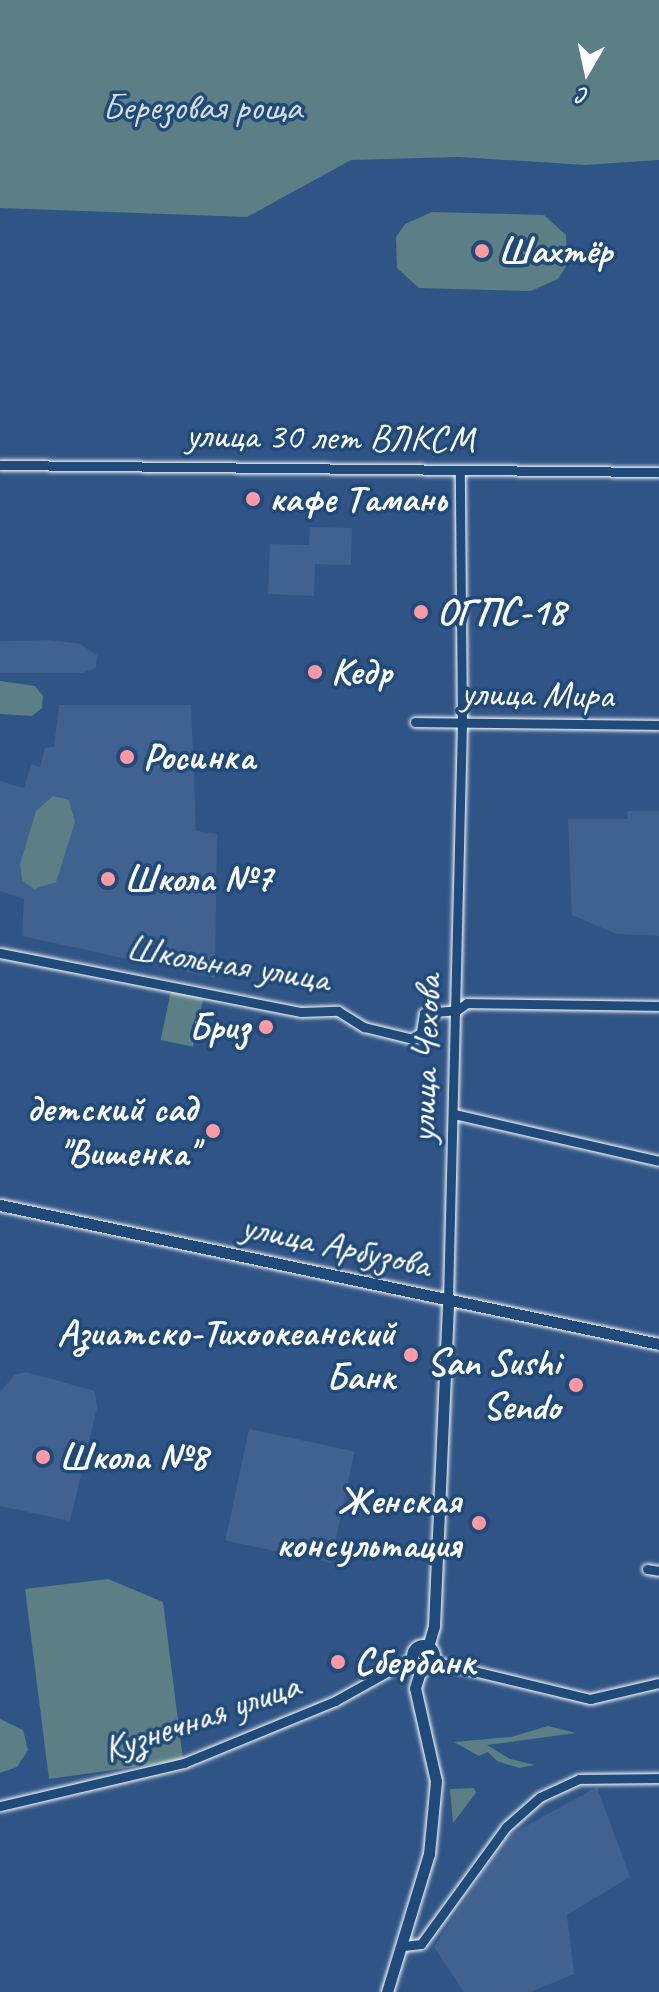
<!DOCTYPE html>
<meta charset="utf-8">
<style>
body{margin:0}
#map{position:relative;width:659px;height:1992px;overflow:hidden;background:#2f5485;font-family:Caveat,sans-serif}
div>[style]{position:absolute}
.built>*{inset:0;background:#416190;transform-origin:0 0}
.green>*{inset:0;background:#5b7f84;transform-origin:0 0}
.roads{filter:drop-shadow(0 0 2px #fff) drop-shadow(0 0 2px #fff)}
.minor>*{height:9px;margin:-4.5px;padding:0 4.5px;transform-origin:4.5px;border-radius:4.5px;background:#1f4a7a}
.tertiary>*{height:11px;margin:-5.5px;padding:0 5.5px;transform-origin:5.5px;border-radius:5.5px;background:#1f4a7a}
.tertiary>.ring{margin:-5.5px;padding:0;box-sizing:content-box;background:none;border:11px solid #1f4a7a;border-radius:50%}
.dots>*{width:22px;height:22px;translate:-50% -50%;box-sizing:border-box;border:4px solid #1f4a7a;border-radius:50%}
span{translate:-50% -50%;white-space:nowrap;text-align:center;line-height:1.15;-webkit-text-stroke:7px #1f4a7a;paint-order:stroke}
.park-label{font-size:38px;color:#d6dfe0}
.poi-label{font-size:38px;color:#fff;font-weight:700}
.left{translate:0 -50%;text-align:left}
.right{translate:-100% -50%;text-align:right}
.street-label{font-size:38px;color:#fff}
.north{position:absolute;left:547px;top:32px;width:80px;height:80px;-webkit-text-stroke:6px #1f4a7a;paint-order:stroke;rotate:189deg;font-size:22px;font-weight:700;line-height:32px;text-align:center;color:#fff}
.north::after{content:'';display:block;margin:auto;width:28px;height:36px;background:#fff;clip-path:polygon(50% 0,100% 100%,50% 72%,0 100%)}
</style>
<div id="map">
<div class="built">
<div style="clip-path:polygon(310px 527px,352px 528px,351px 565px,315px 564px,314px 596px,268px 594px,270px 544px,309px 545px)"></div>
<div style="clip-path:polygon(51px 640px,80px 644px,97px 655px,96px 668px,82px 673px,0 673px,0 641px)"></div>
<div style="clip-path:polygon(59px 705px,191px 705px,196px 831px,217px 834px,215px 978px,22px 936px,24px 899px,0 891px,0 781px,24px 788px,31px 764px,40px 767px,45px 748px,54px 747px)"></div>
<div style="clip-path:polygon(628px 811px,659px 811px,659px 936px,616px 934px,572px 915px,568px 819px,627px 819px)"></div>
<div style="clip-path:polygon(26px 1372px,95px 1391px,97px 1408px,70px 1521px,0 1506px,0 1392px,14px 1375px)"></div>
<div style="left:249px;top:1429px;width:108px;height:114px;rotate:12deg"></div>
<div style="clip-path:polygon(597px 1787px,630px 1877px,567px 1915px,574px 1974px,531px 1992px,464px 1992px,434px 1947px,506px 1837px)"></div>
</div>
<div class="green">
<div style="clip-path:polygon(0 0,659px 0,659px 160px,585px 165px,459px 157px,351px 160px,247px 217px,0 208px)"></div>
<div style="clip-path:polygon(432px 212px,544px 215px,566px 235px,567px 265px,558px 279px,531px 291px,419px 288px,397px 268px,396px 237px,405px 224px)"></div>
<div style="clip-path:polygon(0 681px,35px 686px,43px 696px,42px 708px,32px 716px,0 714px)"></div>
<div style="clip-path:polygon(53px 796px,69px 800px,75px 822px,56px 882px,34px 889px,22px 880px,20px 864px,36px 811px)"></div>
<div style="left:171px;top:991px;width:33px;height:50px;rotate:12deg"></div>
<div style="clip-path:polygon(108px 1579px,163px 1602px,183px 1760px,49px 1779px,25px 1589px)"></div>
<div style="clip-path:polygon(0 1719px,23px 1730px,28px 1750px,17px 1767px,0 1773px)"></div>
<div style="clip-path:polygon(548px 1726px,576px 1733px,487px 1745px,510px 1759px,535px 1765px,519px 1768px,497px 1761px,488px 1752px,479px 1756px,454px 1742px,511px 1737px)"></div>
<div style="clip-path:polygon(474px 1788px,476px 1793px,453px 1823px,450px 1789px)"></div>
</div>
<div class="roads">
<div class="minor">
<div style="left:0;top:465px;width:659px;rotate:0.61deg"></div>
<div style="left:415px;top:722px;width:244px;rotate:0.7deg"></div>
<div style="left:0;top:953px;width:307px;rotate:11.1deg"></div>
<div style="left:301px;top:1012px;width:37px;rotate:-2deg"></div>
<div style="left:338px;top:1011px;width:31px;rotate:32deg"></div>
<div style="left:364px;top:1027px;width:50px;rotate:13.8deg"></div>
<div style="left:413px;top:1039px;width:11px;rotate:-41deg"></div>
<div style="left:421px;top:1032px;width:19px;rotate:-81deg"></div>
<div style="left:424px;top:1013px;width:33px;rotate:-5deg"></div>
<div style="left:457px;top:1010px;width:12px;rotate:-35deg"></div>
<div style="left:467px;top:1003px;width:192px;rotate:0.9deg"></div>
<div style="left:454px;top:1114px;width:210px;rotate:12.9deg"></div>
<div style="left:448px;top:1300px;width:576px;rotate:-88.61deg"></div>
<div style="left:462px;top:724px;width:253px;rotate:-90.5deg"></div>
<div style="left:647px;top:1569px;width:12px;rotate:9deg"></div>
<div style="left:432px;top:1661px;width:163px;rotate:13.5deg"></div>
<div style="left:590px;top:1699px;width:71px;rotate:-13.1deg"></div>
<div style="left:0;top:1806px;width:189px;rotate:-13.2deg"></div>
<div style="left:184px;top:1763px;width:163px;rotate:-22.3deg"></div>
<div style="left:335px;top:1701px;width:88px;rotate:-29.2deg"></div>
<div style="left:404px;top:1946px;width:17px;rotate:-7deg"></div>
<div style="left:421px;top:1944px;width:145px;rotate:-54deg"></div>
<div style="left:506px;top:1827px;width:45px;rotate:-41.4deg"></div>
<div style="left:540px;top:1797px;width:43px;rotate:-24.8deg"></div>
<div style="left:579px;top:1779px;width:80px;rotate:-0.7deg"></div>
</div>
<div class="tertiary">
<div style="left:0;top:1205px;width:673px;rotate:11.91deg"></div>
<div class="ring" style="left:412px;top:1645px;width:11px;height:11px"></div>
<div style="left:428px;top:1647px;width:22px;rotate:-74deg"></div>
<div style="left:434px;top:1626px;width:326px;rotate:-87.5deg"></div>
<div style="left:387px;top:1992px;width:144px;rotate:-73.1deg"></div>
<div style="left:429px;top:1854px;width:73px;rotate:-84.5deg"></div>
<div style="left:436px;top:1781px;width:95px;rotate:-102.7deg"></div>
<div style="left:415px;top:1688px;width:21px;rotate:-73deg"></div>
</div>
</div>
<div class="dots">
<div style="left:482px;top:251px;background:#ff9aa2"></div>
<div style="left:253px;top:499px;background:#ff9aa2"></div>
<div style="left:421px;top:612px;background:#ff9aa2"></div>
<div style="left:315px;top:672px;background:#ff9aa2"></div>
<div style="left:127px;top:757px;background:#ff9aa2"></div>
<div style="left:108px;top:879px;background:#ff9aa2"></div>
<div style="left:266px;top:1027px;background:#ff9aa2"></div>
<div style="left:213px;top:1131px;background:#ff9aa2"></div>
<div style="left:411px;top:1355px;background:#ff9aa2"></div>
<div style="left:576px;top:1385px;background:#ff9aa2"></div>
<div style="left:43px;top:1457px;background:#ff9aa2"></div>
<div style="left:479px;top:1523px;background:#ff9aa2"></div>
<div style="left:338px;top:1662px;background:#ff9aa2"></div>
</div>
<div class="park-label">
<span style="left:202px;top:107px">Березовая роща</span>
</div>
<div class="poi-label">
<span class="left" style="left:498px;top:251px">Шахтёр</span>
<span class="left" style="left:269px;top:499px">кафе Тамань</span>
<span class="left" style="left:437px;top:612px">ОГПС-18</span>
<span class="left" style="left:331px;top:672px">Кедр</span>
<span class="left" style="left:143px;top:757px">Росинка</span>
<span class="left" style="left:124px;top:879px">Школа №7</span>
<span class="right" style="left:250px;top:1027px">Бриз</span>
<span class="right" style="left:197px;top:1131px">детский сад<br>"Вишенка"</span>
<span class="right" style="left:395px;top:1355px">Азиатско-Тихоокеанский<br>Банк</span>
<span class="right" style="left:560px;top:1385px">San Sushi<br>Sendo</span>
<span class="left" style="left:59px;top:1457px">Школа №8</span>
<span class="right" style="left:461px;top:1523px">Женская<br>консультация</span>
<span class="left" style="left:354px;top:1662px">Сбербанк</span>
</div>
<div class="street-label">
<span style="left:330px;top:437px;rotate:1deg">улица 30 лет ВЛКСМ</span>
<span style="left:537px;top:694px;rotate:1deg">улица Мира</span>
<span style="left:228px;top:963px;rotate:9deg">Школьная улица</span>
<span style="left:425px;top:1059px;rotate:-88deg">улица Чехова</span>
<span style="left:336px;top:1245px;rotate:12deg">улица Арбузова</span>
<span style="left:201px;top:1717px;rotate:-19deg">Кузнечная улица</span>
</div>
<div class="north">С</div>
</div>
